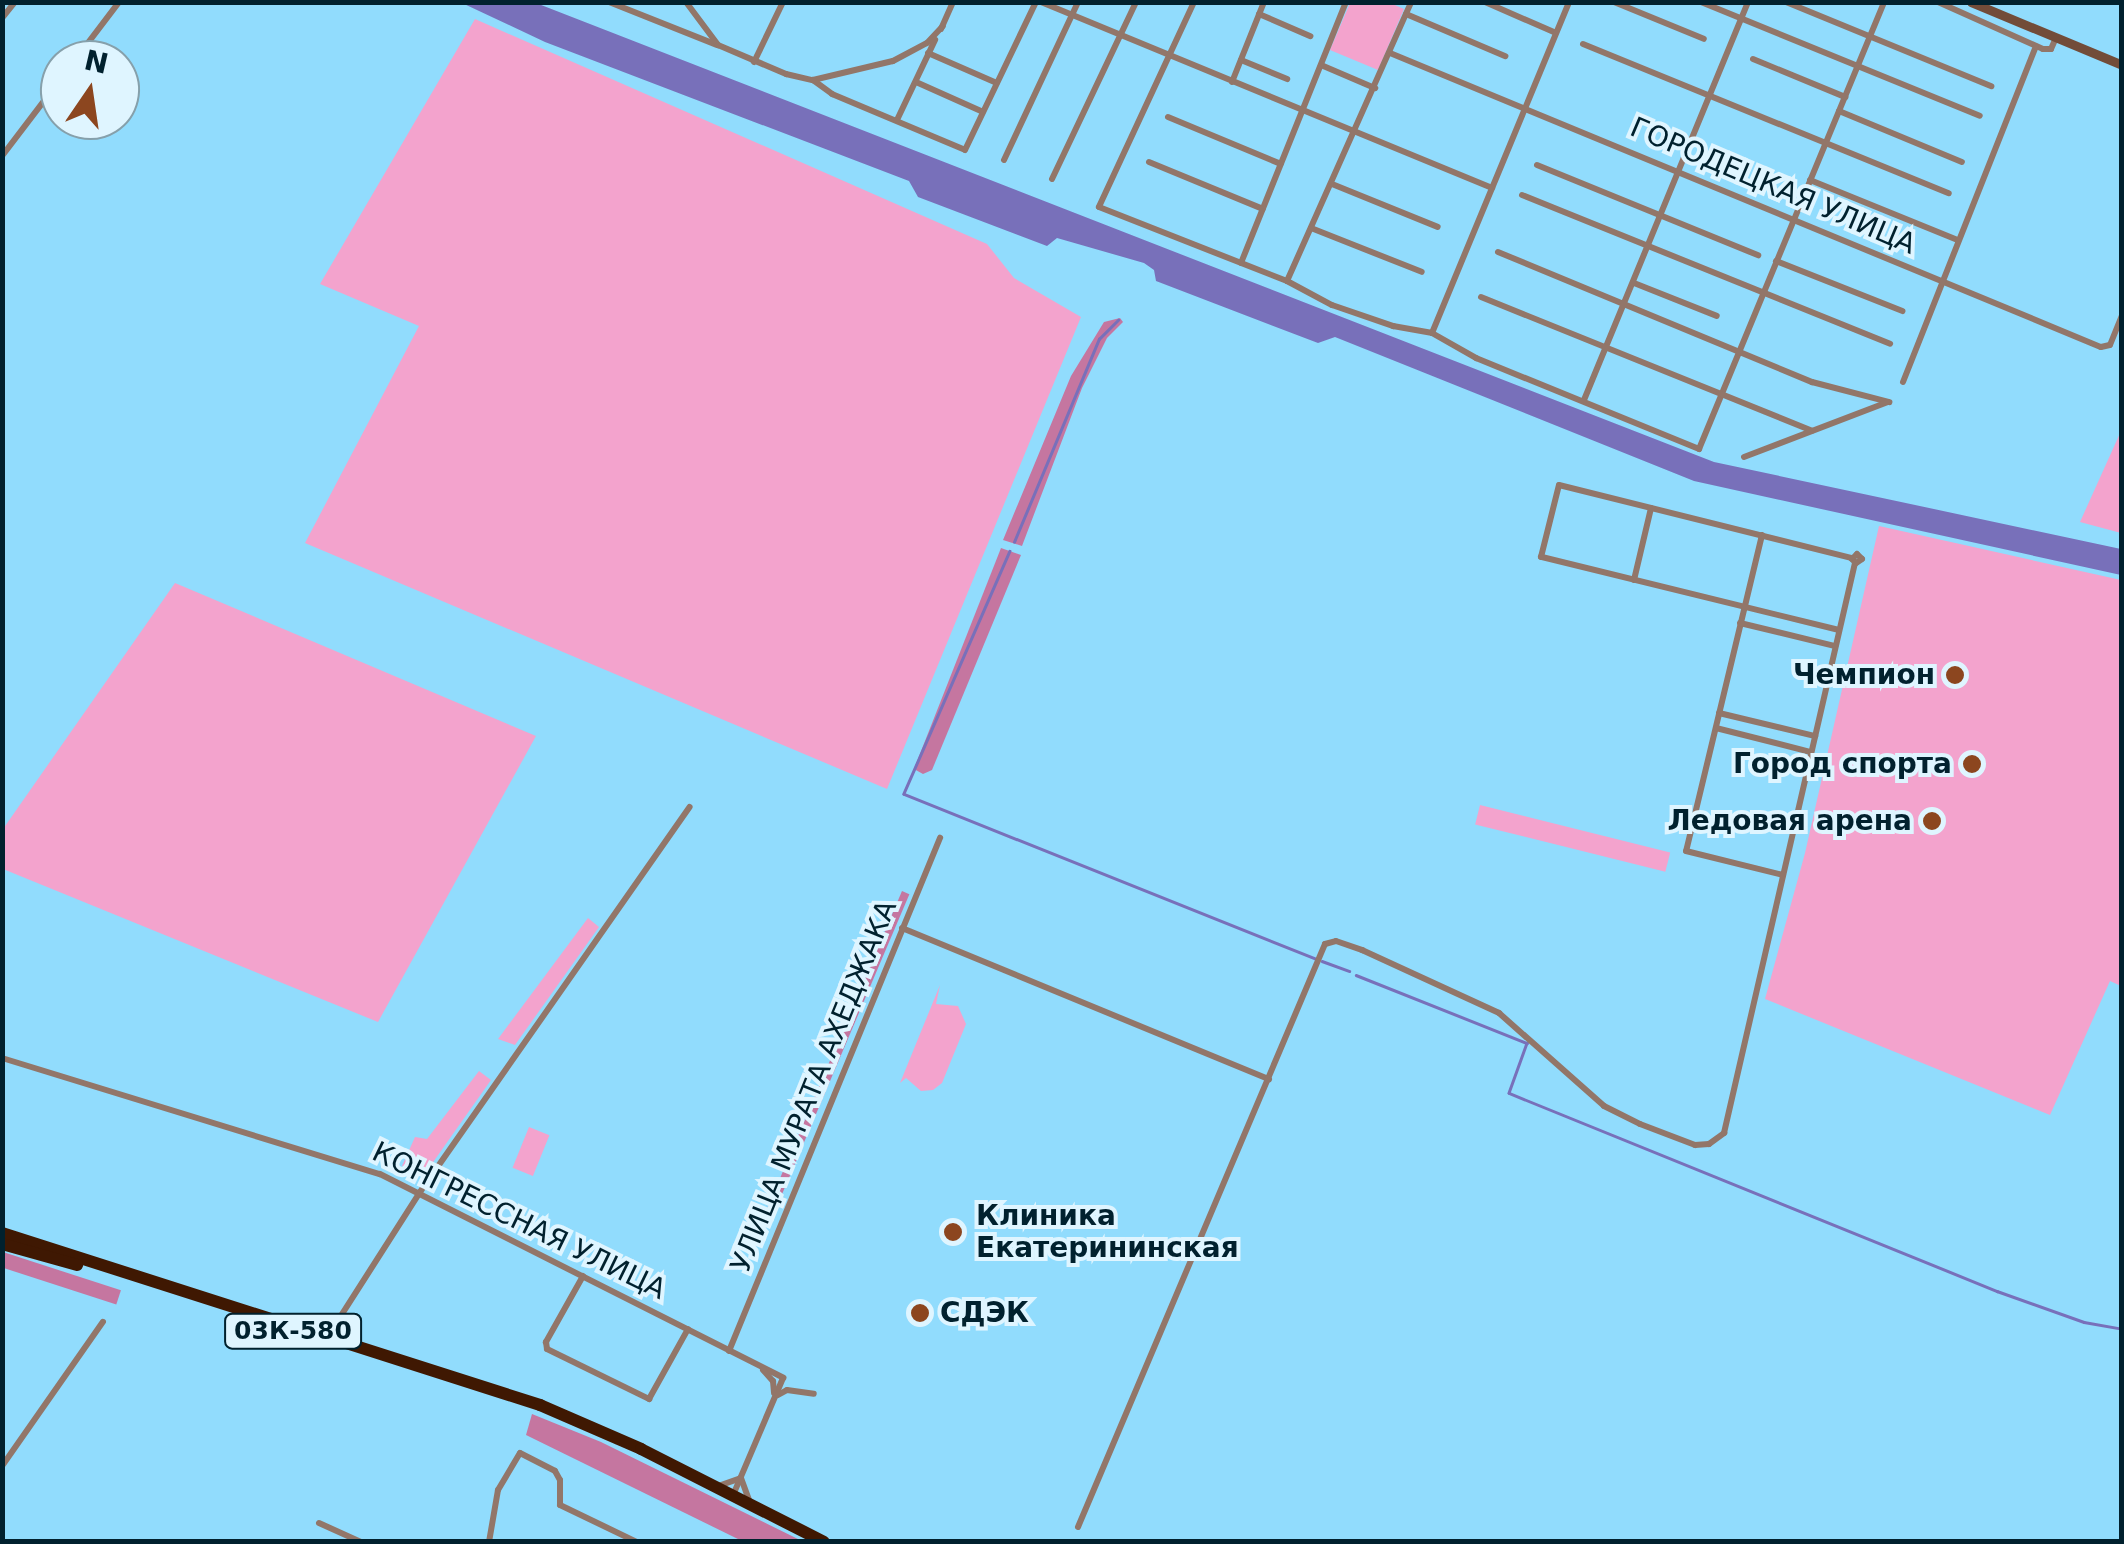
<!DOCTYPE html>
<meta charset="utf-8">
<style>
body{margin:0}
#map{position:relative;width:2124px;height:1544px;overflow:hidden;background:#91dcfd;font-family:"DejaVu Sans",sans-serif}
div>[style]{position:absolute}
.green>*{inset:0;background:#f3a3cd;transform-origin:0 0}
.forest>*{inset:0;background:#c576a0;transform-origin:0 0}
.water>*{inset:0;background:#7870ba}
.stream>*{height:2.5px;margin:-1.25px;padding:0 1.25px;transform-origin:1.25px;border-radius:1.25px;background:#7870ba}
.street>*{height:6px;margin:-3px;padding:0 3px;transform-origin:3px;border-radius:3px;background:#927669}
.secondary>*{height:9px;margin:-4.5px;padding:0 4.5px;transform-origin:4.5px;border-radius:4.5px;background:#724c39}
.highway>*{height:12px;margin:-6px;padding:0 6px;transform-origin:6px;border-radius:6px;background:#3f1802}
.dots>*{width:28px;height:28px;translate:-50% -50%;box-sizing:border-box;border:5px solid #dff5ff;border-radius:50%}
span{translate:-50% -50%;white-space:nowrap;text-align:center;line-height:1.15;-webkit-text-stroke:8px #dff5ff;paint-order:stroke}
.shield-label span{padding:2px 8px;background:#dff5ff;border:2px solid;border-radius:8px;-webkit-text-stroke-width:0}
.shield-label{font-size:25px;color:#01212e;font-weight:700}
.street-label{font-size:28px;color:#01212e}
.poi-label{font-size:28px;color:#01212e;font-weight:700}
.right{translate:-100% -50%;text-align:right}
.left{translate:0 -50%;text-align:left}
.frame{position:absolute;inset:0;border:5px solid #01212e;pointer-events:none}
.north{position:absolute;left:40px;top:40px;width:100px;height:100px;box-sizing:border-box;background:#dff5ff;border:2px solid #86a0ab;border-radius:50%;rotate:13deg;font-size:28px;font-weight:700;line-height:40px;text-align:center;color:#01212e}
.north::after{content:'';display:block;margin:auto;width:35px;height:45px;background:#8c461f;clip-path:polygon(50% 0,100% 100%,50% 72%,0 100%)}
</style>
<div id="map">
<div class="green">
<div style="clip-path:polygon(1350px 3px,1390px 3px,1404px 9px,1378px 70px,1330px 50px)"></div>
<div style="clip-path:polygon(475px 19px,987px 244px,1014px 278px,1081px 317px,887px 789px,305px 543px,419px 326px,320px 284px)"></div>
<div style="clip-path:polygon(2121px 431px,2121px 533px,2080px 522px)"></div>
<div style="clip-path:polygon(1879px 526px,2121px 580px,2121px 986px,2110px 981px,2050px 1115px,1765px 999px,1805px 853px)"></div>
<div style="clip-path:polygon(175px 583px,536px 736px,378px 1022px,3px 869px,3px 829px)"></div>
<div style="left:1480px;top:805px;width:196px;height:20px;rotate:14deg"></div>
<div style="clip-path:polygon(588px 918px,599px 927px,515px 1045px,498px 1039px)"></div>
<div style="clip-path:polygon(940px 985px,936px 1004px,958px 1006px,966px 1024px,942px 1083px,933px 1090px,921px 1091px,906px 1078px,900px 1083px)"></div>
<div style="clip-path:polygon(479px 1071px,491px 1080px,424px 1175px,402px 1166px,415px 1137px,427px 1139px)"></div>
<div style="left:529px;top:1127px;width:22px;height:44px;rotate:22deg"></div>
</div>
<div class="forest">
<div style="clip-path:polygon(1120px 318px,1123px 322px,1107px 338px,1082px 388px,1022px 546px,1003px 540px,1071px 376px,1104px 322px)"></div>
<div style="clip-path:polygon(1001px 548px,1021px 555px,932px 770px,923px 774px,914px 769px)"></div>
<div style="left:902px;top:891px;width:8px;height:345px;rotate:23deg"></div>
<div style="left:3px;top:1252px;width:124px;height:15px;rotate:18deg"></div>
<div style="clip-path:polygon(532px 1414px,601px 1442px,802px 1541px,742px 1541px,526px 1435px)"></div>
</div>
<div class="water">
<div style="clip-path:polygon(462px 3px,536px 3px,1714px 462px,2121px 549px,2121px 575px,1694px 481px,1335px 337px,1318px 343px,1156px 281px,1154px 270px,1144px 263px,1057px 238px,1047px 246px,918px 197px,909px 181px,545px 42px)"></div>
</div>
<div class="stream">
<div style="left:1014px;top:542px;width:220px;rotate:-67.3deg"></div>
<div style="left:1099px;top:339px;width:27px;rotate:-45deg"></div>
<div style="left:1010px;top:551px;width:265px;rotate:113.6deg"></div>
<div style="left:904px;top:794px;width:443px;rotate:21.8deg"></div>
<div style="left:1322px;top:961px;width:29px;rotate:20deg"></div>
<div style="left:1356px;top:975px;width:184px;rotate:21.7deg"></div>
<div style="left:1527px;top:1043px;width:53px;rotate:109.8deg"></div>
<div style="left:1509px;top:1093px;width:527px;rotate:22.08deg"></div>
<div style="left:1997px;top:1291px;width:92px;rotate:19.6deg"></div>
<div style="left:2084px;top:1322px;width:39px;rotate:10deg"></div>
</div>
<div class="street">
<div style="left:609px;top:2px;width:116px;rotate:21.7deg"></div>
<div style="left:686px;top:2px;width:54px;rotate:53.3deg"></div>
<div style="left:718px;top:45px;width:74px;rotate:23.1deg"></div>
<div style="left:786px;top:74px;width:28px;rotate:13deg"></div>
<div style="left:813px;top:80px;width:82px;rotate:-13.4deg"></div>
<div style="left:893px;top:61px;width:38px;rotate:-28deg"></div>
<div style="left:927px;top:43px;width:23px;rotate:-47deg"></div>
<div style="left:1041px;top:2px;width:488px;rotate:22.4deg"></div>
<div style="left:1194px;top:2px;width:226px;rotate:114.9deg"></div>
<div style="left:1099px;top:207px;width:202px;rotate:21.5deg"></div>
<div style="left:1287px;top:281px;width:51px;rotate:28.1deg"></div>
<div style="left:1332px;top:305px;width:65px;rotate:19deg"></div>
<div style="left:1393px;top:326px;width:40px;rotate:10deg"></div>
<div style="left:1432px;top:333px;width:51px;rotate:29.6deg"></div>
<div style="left:1476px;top:358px;width:241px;rotate:22.2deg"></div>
<div style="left:1699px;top:449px;width:484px;rotate:-67.5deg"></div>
<div style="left:1485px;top:2px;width:77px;rotate:23.6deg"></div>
<div style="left:1614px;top:2px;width:97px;rotate:22.3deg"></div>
<div style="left:1701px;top:2px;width:301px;rotate:22.2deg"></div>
<div style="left:1786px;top:2px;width:222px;rotate:22.3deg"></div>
<div style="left:1938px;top:2px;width:115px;rotate:24.1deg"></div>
<div style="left:2043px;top:49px;width:8px"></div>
<div style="left:2051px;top:49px;width:12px;rotate:-66deg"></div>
<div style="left:1259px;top:14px;width:56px;rotate:23.3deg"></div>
<div style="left:1406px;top:14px;width:108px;rotate:23deg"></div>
<div style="left:2px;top:18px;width:21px;rotate:-51deg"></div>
<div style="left:941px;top:29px;width:30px;rotate:-66deg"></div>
<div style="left:1583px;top:44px;width:395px;rotate:22.2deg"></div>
<div style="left:928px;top:53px;width:75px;rotate:23.5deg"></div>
<div style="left:1390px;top:53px;width:769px;rotate:22.47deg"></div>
<div style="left:2101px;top:347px;width:9px;rotate:-13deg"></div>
<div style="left:2110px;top:345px;width:31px;rotate:-68deg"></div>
<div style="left:1753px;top:59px;width:100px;rotate:22.4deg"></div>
<div style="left:75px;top:60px;width:73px;rotate:-52.8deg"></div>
<div style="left:1241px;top:60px;width:50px;rotate:22.4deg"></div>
<div style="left:754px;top:62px;width:67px;rotate:-64.2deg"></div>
<div style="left:1321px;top:65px;width:59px;rotate:23.1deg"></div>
<div style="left:813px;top:80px;width:24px;rotate:36deg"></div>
<div style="left:832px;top:94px;width:144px;rotate:22.8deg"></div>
<div style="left:965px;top:150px;width:164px;rotate:-64.4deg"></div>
<div style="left:916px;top:82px;width:73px;rotate:24.1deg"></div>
<div style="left:1232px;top:82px;width:86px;rotate:-68.2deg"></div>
<div style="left:1839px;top:111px;width:133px;rotate:22.5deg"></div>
<div style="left:1168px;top:117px;width:122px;rotate:22.6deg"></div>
<div style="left:897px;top:120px;width:89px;rotate:-64.6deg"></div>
<div style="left:2px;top:156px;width:96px;rotate:-52.7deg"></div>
<div style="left:1004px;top:160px;width:174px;rotate:-64.9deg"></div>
<div style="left:1149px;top:162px;width:123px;rotate:22.4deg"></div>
<div style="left:1537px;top:165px;width:239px;rotate:22.2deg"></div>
<div style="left:1052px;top:179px;width:196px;rotate:-64.6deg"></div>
<div style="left:1810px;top:180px;width:160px;rotate:22.1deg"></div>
<div style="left:1332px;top:184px;width:114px;rotate:22.1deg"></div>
<div style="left:1522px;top:195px;width:397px;rotate:22deg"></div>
<div style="left:1311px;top:228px;width:119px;rotate:21.6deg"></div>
<div style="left:1498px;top:252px;width:340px;rotate:22.5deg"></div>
<div style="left:1812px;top:382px;width:80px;rotate:14.6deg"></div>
<div style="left:1776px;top:261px;width:136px;rotate:21.6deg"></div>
<div style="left:1241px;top:263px;width:281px;rotate:-68.1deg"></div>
<div style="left:1287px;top:281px;width:305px;rotate:-66deg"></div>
<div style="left:1634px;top:283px;width:89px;rotate:21.7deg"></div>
<div style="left:1481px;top:297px;width:357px;rotate:22deg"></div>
<div style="left:1432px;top:333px;width:358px;rotate:-67.5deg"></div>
<div style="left:1903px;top:382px;width:361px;rotate:-68.4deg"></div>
<div style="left:1584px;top:400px;width:430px;rotate:-67.6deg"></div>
<div style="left:1744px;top:457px;width:154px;rotate:-20.9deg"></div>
<div style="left:1762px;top:535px;width:325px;rotate:103.5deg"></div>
<div style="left:1686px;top:851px;width:100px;rotate:13.9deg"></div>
<div style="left:1857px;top:554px;width:7px;rotate:45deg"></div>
<div style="left:1862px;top:559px;width:7px;rotate:146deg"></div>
<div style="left:1856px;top:563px;width:6px;rotate:-135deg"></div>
<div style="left:1852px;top:559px;width:7px;rotate:-45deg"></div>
<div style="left:1634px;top:580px;width:74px;rotate:-76.7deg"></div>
<div style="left:1740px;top:623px;width:98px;rotate:13.6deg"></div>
<div style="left:1839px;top:630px;width:307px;rotate:-166.2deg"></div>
<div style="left:1541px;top:557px;width:74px;rotate:-76deg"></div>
<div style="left:1559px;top:485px;width:302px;rotate:14deg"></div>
<div style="left:1719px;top:713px;width:99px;rotate:13.5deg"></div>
<div style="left:1716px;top:728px;width:98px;rotate:14.2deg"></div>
<div style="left:902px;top:928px;width:397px;rotate:22.4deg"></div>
<div style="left:2px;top:1058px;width:395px;rotate:17.1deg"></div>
<div style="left:380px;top:1174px;width:452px;rotate:26.8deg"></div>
<div style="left:783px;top:1378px;width:127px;rotate:113.1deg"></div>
<div style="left:583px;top:1276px;width:76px;rotate:119.3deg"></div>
<div style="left:546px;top:1342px;width:7px;rotate:82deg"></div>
<div style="left:547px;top:1349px;width:114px;rotate:26.1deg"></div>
<div style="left:649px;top:1399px;width:80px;rotate:-60.9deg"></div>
<div style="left:328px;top:1336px;width:171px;rotate:-57.4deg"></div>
<div style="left:420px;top:1192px;width:470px;rotate:-55deg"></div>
<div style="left:729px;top:1351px;width:555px;rotate:-67.64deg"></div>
<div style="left:763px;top:1370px;width:15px;rotate:48deg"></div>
<div style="left:773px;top:1381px;width:12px;rotate:85deg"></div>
<div style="left:778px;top:1395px;width:10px;rotate:-29deg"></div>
<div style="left:787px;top:1390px;width:27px;rotate:8deg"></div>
<div style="left:2px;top:1466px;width:176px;rotate:-55deg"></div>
<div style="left:721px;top:1485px;width:21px;rotate:-19deg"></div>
<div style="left:741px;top:1478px;width:23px;rotate:70deg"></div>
<div style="left:319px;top:1523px;width:46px;rotate:24.3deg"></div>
<div style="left:1078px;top:1527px;width:633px;rotate:-67.04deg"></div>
<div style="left:1325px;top:944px;width:11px;rotate:-15deg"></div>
<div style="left:1336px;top:941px;width:28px;rotate:19deg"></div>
<div style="left:1362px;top:950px;width:151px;rotate:24.7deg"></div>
<div style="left:1499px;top:1013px;width:140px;rotate:41.5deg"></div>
<div style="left:1604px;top:1106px;width:40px;rotate:26.6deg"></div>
<div style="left:1640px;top:1124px;width:59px;rotate:20.9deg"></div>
<div style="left:1695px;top:1145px;width:14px;rotate:-4deg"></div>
<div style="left:1709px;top:1144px;width:19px;rotate:-36deg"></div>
<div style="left:1724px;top:1133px;width:585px;rotate:-77.06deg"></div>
<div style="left:489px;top:1542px;width:53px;rotate:-80.2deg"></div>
<div style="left:498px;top:1490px;width:43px;rotate:-59.3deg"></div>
<div style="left:520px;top:1453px;width:39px;rotate:27deg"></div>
<div style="left:555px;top:1471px;width:10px;rotate:61deg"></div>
<div style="left:560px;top:1480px;width:25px;rotate:90deg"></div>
<div style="left:560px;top:1505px;width:85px;rotate:25.7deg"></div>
</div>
<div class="secondary">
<div style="left:1971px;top:2px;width:164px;rotate:22.6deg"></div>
</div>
<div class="highway">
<div style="left:2px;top:1233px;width:565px;rotate:17.73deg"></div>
<div style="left:540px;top:1405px;width:110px;rotate:23.5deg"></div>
<div style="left:641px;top:1449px;width:205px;rotate:26.9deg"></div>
<div style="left:2px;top:1244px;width:78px;rotate:15.6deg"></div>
</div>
<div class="dots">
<div style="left:1955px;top:675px;background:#8c461f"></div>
<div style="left:1972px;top:764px;background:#8c461f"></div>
<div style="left:1932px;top:821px;background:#8c461f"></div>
<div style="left:953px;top:1232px;background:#8c461f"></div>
<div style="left:920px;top:1313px;background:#8c461f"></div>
</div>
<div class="shield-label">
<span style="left:293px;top:1331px">03К-580</span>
</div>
<div class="street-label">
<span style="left:1773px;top:186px;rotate:23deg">ГОРОДЕЦКАЯ УЛИЦА</span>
<span style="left:814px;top:1086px;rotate:-68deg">УЛИЦА МУРАТА АХЕДЖАКА</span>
<span style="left:519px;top:1221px;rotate:26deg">КОНГРЕССНАЯ УЛИЦА</span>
</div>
<div class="poi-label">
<span class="right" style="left:1935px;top:675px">Чемпион</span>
<span class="right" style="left:1952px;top:764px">Город спорта</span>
<span class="right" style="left:1912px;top:821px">Ледовая арена</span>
<span class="left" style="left:976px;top:1232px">Клиника<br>Екатерининская</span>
<span class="left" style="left:940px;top:1313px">СДЭК</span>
</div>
<div class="frame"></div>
<div class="north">N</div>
</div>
